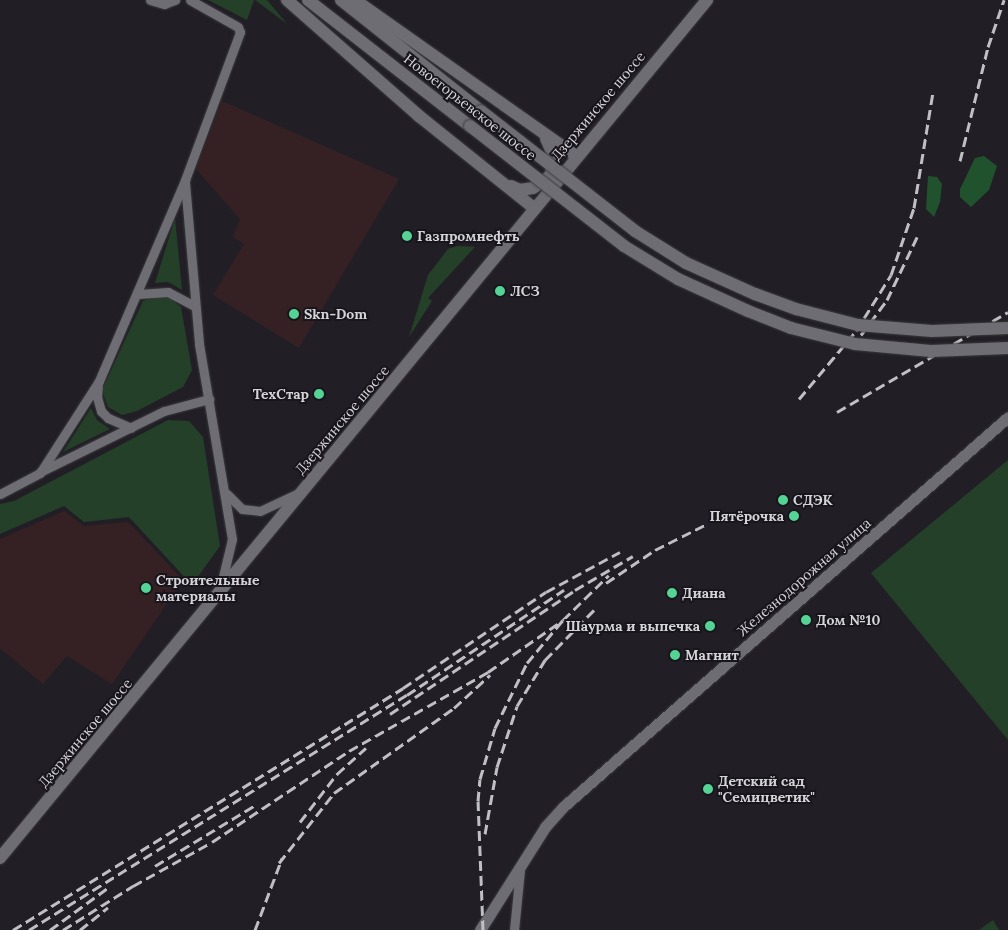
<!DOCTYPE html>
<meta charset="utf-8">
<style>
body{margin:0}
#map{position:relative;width:1008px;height:930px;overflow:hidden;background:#211f25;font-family:Lora,serif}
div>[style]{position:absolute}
.commercial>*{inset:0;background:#352124}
.green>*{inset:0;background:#244029}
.forest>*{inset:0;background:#20532d}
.roads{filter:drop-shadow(0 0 1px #3b3a3e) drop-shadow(0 0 1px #3b3a3e)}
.minor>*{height:9px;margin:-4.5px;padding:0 4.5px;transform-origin:4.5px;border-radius:4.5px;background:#6e6d74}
.tertiary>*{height:11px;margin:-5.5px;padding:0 5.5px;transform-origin:5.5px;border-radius:5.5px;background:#6e6d74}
.secondary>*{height:12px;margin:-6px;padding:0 6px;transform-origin:6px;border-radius:6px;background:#6e6d74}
.rail>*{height:3px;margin-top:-1.5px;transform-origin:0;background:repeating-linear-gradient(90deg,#c0bfc3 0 10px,transparent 0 15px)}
.bridges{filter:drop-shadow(0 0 1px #3b3a3e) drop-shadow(0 0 1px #3b3a3e)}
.secondary-bridge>*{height:12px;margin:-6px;padding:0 6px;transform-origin:6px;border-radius:6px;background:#6e6d74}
.dots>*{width:14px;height:14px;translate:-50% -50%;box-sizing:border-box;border:2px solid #18161c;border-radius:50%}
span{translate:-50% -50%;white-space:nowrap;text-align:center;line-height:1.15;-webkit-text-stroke:4px #18161c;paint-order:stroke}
.street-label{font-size:14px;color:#d5d4d8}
.poi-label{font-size:14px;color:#d5d4d8;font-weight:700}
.left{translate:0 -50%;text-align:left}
.right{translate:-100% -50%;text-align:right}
</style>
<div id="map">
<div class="commercial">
<div style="clip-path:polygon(222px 101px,399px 179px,299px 348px,213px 295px,244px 244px,233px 237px,240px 219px,196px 169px)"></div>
<div style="clip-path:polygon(64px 511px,84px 526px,128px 522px,183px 580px,112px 684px,67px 656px,43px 684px,0 648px,0 539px)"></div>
</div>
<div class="green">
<div style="clip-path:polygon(208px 0,254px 0,247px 20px)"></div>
<div style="clip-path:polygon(255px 0,267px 0,287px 24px)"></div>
<div style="clip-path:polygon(175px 218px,182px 290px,168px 282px,155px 283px)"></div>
<div style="clip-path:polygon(457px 246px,475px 247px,428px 298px,432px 301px,409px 337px,428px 275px,448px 249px)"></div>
<div style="clip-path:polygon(155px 297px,170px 298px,181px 307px,192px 370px,183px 387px,137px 411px,122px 415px,108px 407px,102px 390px,143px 301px)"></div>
<div style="clip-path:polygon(91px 408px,97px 420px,110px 429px,63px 452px)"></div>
<div style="clip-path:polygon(168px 420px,189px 421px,203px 437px,220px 546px,192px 585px,129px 517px,84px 522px,64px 506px,0 534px,0 504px,14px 501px)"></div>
<div style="clip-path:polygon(1008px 460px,1008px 740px,871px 573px)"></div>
<div style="clip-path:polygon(993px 920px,999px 930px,979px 930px)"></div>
</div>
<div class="forest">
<div style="clip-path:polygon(984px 156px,997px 166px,989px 190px,971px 207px,960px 197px,960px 189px,975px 158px)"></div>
<div style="clip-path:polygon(928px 176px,937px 177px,942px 184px,940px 202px,934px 217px,926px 209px)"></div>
</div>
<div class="roads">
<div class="minor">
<div style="left:150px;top:0;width:15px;rotate:16deg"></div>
<div style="left:164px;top:4px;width:12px;rotate:-20deg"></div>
<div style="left:185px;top:183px;width:162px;rotate:85deg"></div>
<div style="left:199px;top:344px;width:198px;rotate:80.4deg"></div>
<div style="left:232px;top:539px;width:47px;rotate:103.4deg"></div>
<div style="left:138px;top:294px;width:30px;rotate:-4deg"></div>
<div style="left:168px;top:292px;width:30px;rotate:28deg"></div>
<div style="left:98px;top:384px;width:13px;rotate:94deg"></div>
<div style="left:97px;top:397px;width:15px;rotate:74deg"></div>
<div style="left:101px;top:411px;width:10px;rotate:45deg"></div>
<div style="left:108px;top:418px;width:25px;rotate:23deg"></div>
<div style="left:40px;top:472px;width:138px;rotate:-26.2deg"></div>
<div style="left:164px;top:411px;width:47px;rotate:-14.9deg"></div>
<div style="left:0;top:494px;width:45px;rotate:-27.7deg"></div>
<div style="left:40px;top:473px;width:109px;rotate:-57.3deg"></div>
<div style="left:99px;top:381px;width:219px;rotate:-66.8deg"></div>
<div style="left:185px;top:180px;width:158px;rotate:-69.6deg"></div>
<div style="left:240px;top:32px;width:5px;rotate:-112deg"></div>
<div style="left:238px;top:27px;width:55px;rotate:-150.6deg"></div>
<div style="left:227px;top:494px;width:21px;rotate:45deg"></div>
<div style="left:242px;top:509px;width:18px;rotate:6deg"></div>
<div style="left:260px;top:511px;width:40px;rotate:-25deg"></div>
<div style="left:514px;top:930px;width:60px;rotate:-84.3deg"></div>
</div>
<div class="tertiary">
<div style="left:480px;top:930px;width:122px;rotate:-57.7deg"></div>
<div style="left:545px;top:827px;width:28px;rotate:-48deg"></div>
<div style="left:564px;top:806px;width:590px;rotate:-41.22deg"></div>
</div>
<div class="secondary">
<div style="left:287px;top:0;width:176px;rotate:41.3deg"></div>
<div style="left:419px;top:116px;width:147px;rotate:38.7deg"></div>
<div style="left:308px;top:0;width:205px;rotate:37.9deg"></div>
<div style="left:341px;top:0;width:179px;rotate:38.4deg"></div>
<div style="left:355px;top:0;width:271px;rotate:35.2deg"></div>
<div style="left:511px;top:186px;width:10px;rotate:24deg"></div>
<div style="left:520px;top:190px;width:13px;rotate:-9deg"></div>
<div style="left:533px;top:188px;width:21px;rotate:-35deg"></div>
<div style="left:550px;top:176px;width:18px;rotate:-74deg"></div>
<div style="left:555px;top:159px;width:22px;rotate:-114deg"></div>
<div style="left:0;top:858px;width:1112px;rotate:-50.51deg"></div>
</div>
</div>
<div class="rail">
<div style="left:960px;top:161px;width:117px;rotate:-76.2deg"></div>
<div style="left:988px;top:47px;width:50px;rotate:-71.2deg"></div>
<div style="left:861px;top:335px;width:44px;rotate:-53.4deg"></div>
<div style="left:887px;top:300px;width:70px;rotate:-64.5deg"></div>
<div style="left:799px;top:399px;width:89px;rotate:-50deg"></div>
<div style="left:856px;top:331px;width:66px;rotate:-58deg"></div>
<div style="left:891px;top:275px;width:71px;rotate:-71.1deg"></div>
<div style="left:914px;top:208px;width:118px;rotate:-80.7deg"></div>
<div style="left:837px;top:412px;width:198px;rotate:-30.3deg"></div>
<div style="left:606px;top:583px;width:59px;rotate:-34deg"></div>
<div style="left:655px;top:550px;width:58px;rotate:-26.6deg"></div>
<div style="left:390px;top:714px;width:223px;rotate:-33.8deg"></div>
<div style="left:575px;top:590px;width:67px;rotate:-30.4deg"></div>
<div style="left:300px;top:822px;width:61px;rotate:-52.4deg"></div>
<div style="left:337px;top:774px;width:39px;rotate:-42deg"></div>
<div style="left:485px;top:834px;width:68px;rotate:-79.8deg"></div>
<div style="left:497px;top:767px;width:64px;rotate:-71.8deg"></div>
<div style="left:517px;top:706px;width:54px;rotate:-58.7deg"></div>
<div style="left:545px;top:660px;width:73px;rotate:-45.6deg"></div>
<div style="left:279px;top:863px;width:89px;rotate:-51.8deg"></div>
<div style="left:334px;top:793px;width:147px;rotate:-35.3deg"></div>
<div style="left:454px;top:708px;width:49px;rotate:-42.5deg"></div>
<div style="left:155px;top:866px;width:119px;rotate:-31.3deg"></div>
<div style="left:13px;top:930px;width:459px;rotate:-31.8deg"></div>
<div style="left:403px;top:688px;width:172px;rotate:-33.9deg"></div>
<div style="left:546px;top:592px;width:84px;rotate:-28.4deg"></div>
<div style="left:29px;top:930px;width:445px;rotate:-31.9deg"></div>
<div style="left:407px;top:695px;width:189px;rotate:-33.8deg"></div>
<div style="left:50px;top:930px;width:73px;rotate:-36.1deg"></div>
<div style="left:63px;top:930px;width:83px;rotate:-32.2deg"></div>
<div style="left:133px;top:886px;width:90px;rotate:-29.1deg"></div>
<div style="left:212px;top:842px;width:164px;rotate:-33.6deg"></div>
<div style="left:349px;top:751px;width:160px;rotate:-29.6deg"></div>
<div style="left:488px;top:672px;width:91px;rotate:-34.7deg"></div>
<div style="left:80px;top:930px;width:36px;rotate:-39deg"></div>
<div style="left:255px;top:930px;width:77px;rotate:-69.4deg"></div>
<div style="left:483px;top:930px;width:129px;rotate:-92.2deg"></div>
<div style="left:478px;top:801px;width:22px;rotate:-85deg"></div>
<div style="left:480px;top:779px;width:53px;rotate:-73.6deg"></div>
<div style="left:495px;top:728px;width:72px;rotate:-63.8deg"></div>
<div style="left:527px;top:663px;width:56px;rotate:-50.1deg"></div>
<div style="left:563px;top:620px;width:64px;rotate:-44.4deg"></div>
</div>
<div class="bridges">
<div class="secondary-bridge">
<div style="left:481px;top:111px;width:195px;rotate:37.9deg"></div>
<div style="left:635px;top:231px;width:60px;rotate:32.1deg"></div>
<div style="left:686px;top:263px;width:76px;rotate:24.2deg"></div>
<div style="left:755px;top:294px;width:44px;rotate:20.1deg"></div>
<div style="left:796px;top:309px;width:64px;rotate:14.5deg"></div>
<div style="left:858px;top:325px;width:74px;rotate:4.6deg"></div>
<div style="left:932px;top:331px;width:76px;rotate:-2.3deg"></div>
<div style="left:470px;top:126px;width:195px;rotate:37.9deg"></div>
<div style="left:624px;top:246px;width:63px;rotate:31.4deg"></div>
<div style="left:678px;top:279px;width:77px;rotate:24.6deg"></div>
<div style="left:748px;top:311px;width:46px;rotate:21.6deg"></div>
<div style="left:791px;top:328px;width:66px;rotate:14deg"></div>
<div style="left:855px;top:344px;width:76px;rotate:5.3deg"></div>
<div style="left:931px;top:351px;width:77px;rotate:-2.2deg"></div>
</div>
</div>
<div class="dots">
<div style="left:407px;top:236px;background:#54d395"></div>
<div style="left:500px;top:291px;background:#54d395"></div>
<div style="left:294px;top:314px;background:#54d395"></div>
<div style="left:319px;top:394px;background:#54d395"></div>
<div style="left:783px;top:500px;background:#54d395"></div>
<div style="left:794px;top:516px;background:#54d395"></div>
<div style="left:146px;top:588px;background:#54d395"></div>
<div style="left:672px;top:593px;background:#54d395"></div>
<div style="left:806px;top:620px;background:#54d395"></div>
<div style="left:710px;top:626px;background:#54d395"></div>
<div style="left:675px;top:655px;background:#54d395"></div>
<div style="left:708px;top:789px;background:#54d395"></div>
</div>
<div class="street-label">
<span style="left:598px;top:106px;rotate:-50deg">Дзержинское шоссе</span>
<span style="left:470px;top:107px;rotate:38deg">Новоегорьевское шоссе</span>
<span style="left:342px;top:420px;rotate:-50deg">Дзержинское шоссе</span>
<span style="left:804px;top:577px;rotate:-41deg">Железнодорожная улица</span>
<span style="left:85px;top:733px;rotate:-50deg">Дзержинское шоссе</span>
</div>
<div class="poi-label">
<span class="left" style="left:417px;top:236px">Газпромнефть</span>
<span class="left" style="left:510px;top:291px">ЛСЗ</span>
<span class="left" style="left:304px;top:314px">Skn-Dom</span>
<span class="right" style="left:309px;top:394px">ТехСтар</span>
<span class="left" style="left:793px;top:500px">СДЭК</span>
<span class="right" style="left:784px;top:516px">Пятёрочка</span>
<span class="left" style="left:156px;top:588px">Строительные<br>материалы</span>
<span class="left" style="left:682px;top:593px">Диана</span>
<span class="left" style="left:816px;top:620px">Дом №10</span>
<span class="right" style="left:700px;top:626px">Шаурма и выпечка</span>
<span class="left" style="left:685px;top:655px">Магнит</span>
<span class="left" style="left:718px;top:789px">Детский сад<br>"Семицветик"</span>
</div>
</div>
